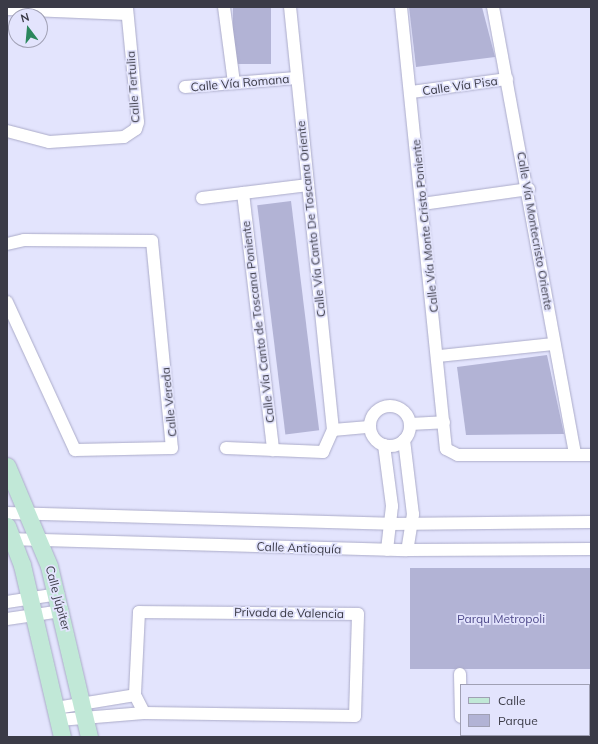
<!DOCTYPE html>
<meta charset="utf-8">
<style>
body{margin:0}
#map{position:relative;width:598px;height:744px;overflow:hidden;background:#e3e4fd;font-family:Mulish,sans-serif}
div>[style]{position:absolute}
.green>*{inset:0;background:#b2b3d5;transform-origin:0 0}
.roads{filter:drop-shadow(0 0 1px #ababc9) drop-shadow(0 0 1px #ababc9)}
.street>*{height:12px;margin:-6px;padding:0 6px;transform-origin:6px;border-radius:6px;background:#fff}
.street>.ring{margin:-6px;padding:0;box-sizing:content-box;background:none;border:12px solid #fff;border-radius:50%}
.secondary>*{height:17px;margin:-8.5px;padding:0 8.5px;transform-origin:8.5px;border-radius:8.5px;background:#c1e8d7}
span{translate:-50% -50%;white-space:nowrap;text-align:center;line-height:1.15;-webkit-text-stroke:3.5px #e3e4fd;paint-order:stroke}
.street-label{font-size:12px;color:#3b3b47}
.park-label{font-size:12px;color:#504b8b}
.frame{position:absolute;inset:0;border:8px solid #3b3b47;pointer-events:none}
.legend{position:absolute;left:460px;top:684px;width:130px;height:52px;box-sizing:border-box;background:#e3e4fd;border:1px solid #a0a0b4;margin:0;padding:5px 7px;list-style:none;font-size:12px;color:#3b3b47}
.legend li{display:flex;align-items:center;gap:8px;height:20px}
.legend b{width:20px;border:1px solid #a0a0b4}
.north{position:absolute;left:8px;top:8px;width:40px;height:40px;box-sizing:border-box;background:#e3e4fd;border:1px solid #a0a0b4;border-radius:50%;rotate:344deg;font-size:11px;font-weight:700;line-height:16px;text-align:center;color:#3b3b47}
.north::after{content:'';display:block;margin:auto;width:14px;height:18px;background:#2b875d;clip-path:polygon(50% 0,100% 100%,50% 72%,0 100%)}
</style>
<div id="map">
<div class="green">
<div style="left:233px;top:7px;width:38px;height:57px"></div>
<div style="clip-path:polygon(409px 7px,482px 7px,495px 57px,416px 67px)"></div>
<div style="left:291px;top:201px;width:231px;height:34px;rotate:83deg"></div>
<div style="clip-path:polygon(547px 355px,564px 434px,466px 435px,457px 367px)"></div>
<div style="left:410px;top:568px;width:181px;height:101px"></div>
</div>
<div class="roads">
<div class="street">
<div style="left:224px;top:7px;width:77px;rotate:82.5deg"></div>
<div style="left:401px;top:7px;width:444px;rotate:84.2deg"></div>
<div style="left:446px;top:449px;width:13px;rotate:27deg"></div>
<div style="left:458px;top:455px;width:133px"></div>
<div style="left:493px;top:7px;width:454px;rotate:79.6deg"></div>
<div style="left:7px;top:9px;width:120px;rotate:2.4deg"></div>
<div style="left:185px;top:87px;width:111px;rotate:-4.6deg"></div>
<div style="left:412px;top:92px;width:96px;rotate:-7.8deg"></div>
<div style="left:7px;top:131px;width:43px;rotate:14.7deg"></div>
<div style="left:49px;top:142px;width:75px;rotate:-3.8deg"></div>
<div style="left:124px;top:137px;width:14px;rotate:-34deg"></div>
<div style="left:136px;top:129px;width:7px;rotate:-74deg"></div>
<div style="left:138px;top:122px;width:116px;rotate:-95.5deg"></div>
<div style="left:243px;top:193px;width:259px;rotate:83.3deg"></div>
<div style="left:202px;top:198px;width:107px;rotate:-7deg"></div>
<div style="left:422px;top:204px;width:108px;rotate:-8deg"></div>
<div style="left:7px;top:244px;width:17px;rotate:-13deg"></div>
<div style="left:24px;top:240px;width:128px;rotate:0.4deg"></div>
<div style="left:152px;top:241px;width:208px;rotate:84.5deg"></div>
<div style="left:172px;top:448px;width:97px;rotate:178.8deg"></div>
<div style="left:75px;top:450px;width:163px;rotate:-114.7deg"></div>
<div style="left:439px;top:356px;width:116px;rotate:-6deg"></div>
<div class="ring" style="left:370px;top:406px;width:28px;height:28px"></div>
<div style="left:410px;top:424px;width:34px;rotate:-3deg"></div>
<div style="left:333px;top:430px;width:36px;rotate:-5deg"></div>
<div style="left:404px;top:440px;width:75px;rotate:83.1deg"></div>
<div style="left:413px;top:514px;width:36px;rotate:99deg"></div>
<div style="left:384px;top:445px;width:62px;rotate:82.5deg"></div>
<div style="left:392px;top:506px;width:44px;rotate:96.5deg"></div>
<div style="left:226px;top:448px;width:97px;rotate:2.4deg"></div>
<div style="left:323px;top:452px;width:24px;rotate:-66deg"></div>
<div style="left:333px;top:430px;width:425px;rotate:-95.8deg"></div>
<div style="left:7px;top:513px;width:383px;rotate:1.6deg"></div>
<div style="left:390px;top:524px;width:201px;rotate:-0.6deg"></div>
<div style="left:7px;top:539px;width:400px;rotate:1.6deg"></div>
<div style="left:407px;top:550px;width:184px;rotate:-0.3deg"></div>
<div style="left:7px;top:602px;width:52px;rotate:-8.9deg"></div>
<div style="left:7px;top:619px;width:56px;rotate:-8.3deg"></div>
<div style="left:460px;top:674px;width:43px;rotate:88.7deg"></div>
<div style="left:56px;top:708px;width:80px;rotate:-9.3deg"></div>
<div style="left:589px;top:718px;width:2px"></div>
<div style="left:59px;top:720px;width:85px;rotate:-4.7deg"></div>
<div style="left:144px;top:713px;width:211px;rotate:0.8deg"></div>
<div style="left:355px;top:716px;width:102px;rotate:-88.3deg"></div>
<div style="left:358px;top:614px;width:219px;rotate:-179.5deg"></div>
<div style="left:139px;top:612px;width:83px;rotate:92.8deg"></div>
<div style="left:135px;top:695px;width:20px;rotate:63deg"></div>
</div>
<div class="secondary">
<div style="left:7px;top:466px;width:108px;rotate:67.2deg"></div>
<div style="left:49px;top:566px;width:176px;rotate:76.8deg"></div>
<div style="left:7px;top:526px;width:42px;rotate:69deg"></div>
<div style="left:22px;top:565px;width:177px;rotate:76.9deg"></div>
</div>
</div>
<div class="street-label">
<span style="left:240px;top:83px;rotate:-5deg">Calle Vía Romana</span>
<span style="left:460px;top:86px;rotate:-8deg">Calle Vía Pisa</span>
<span style="left:133px;top:87px;rotate:-94deg">Calle Tertulia</span>
<span style="left:311px;top:219px;rotate:-96deg">Calle Vía Canto De Toscana Oriente</span>
<span style="left:425px;top:226px;rotate:-96deg">Calle Vía Monte Cristo Poniente</span>
<span style="left:535px;top:231px;rotate:80deg">Calle Vía Montecristo Oriente</span>
<span style="left:258px;top:322px;rotate:-97deg">Calle Vía Canto de Toscana Poniente</span>
<span style="left:169px;top:402px;rotate:-96deg">Calle Vereda</span>
<span style="left:299px;top:548px;rotate:2deg">Calle Antioquía</span>
<span style="left:58px;top:598px;rotate:75deg">Calle Júpiter</span>
<span style="left:289px;top:613px;rotate:1deg">Privada de Valencia</span>
</div>
<div class="park-label">
<span style="left:501px;top:619px">Parqu Metropoli</span>
</div>
<div class="frame"></div>
<ul class="legend">
<li><b style="height:5px;background:#c1e8d7"></b>Calle</li>
<li><b style="height:11px;background:#b2b3d5"></b>Parque</li>
</ul>
<div class="north">N</div>
</div>
